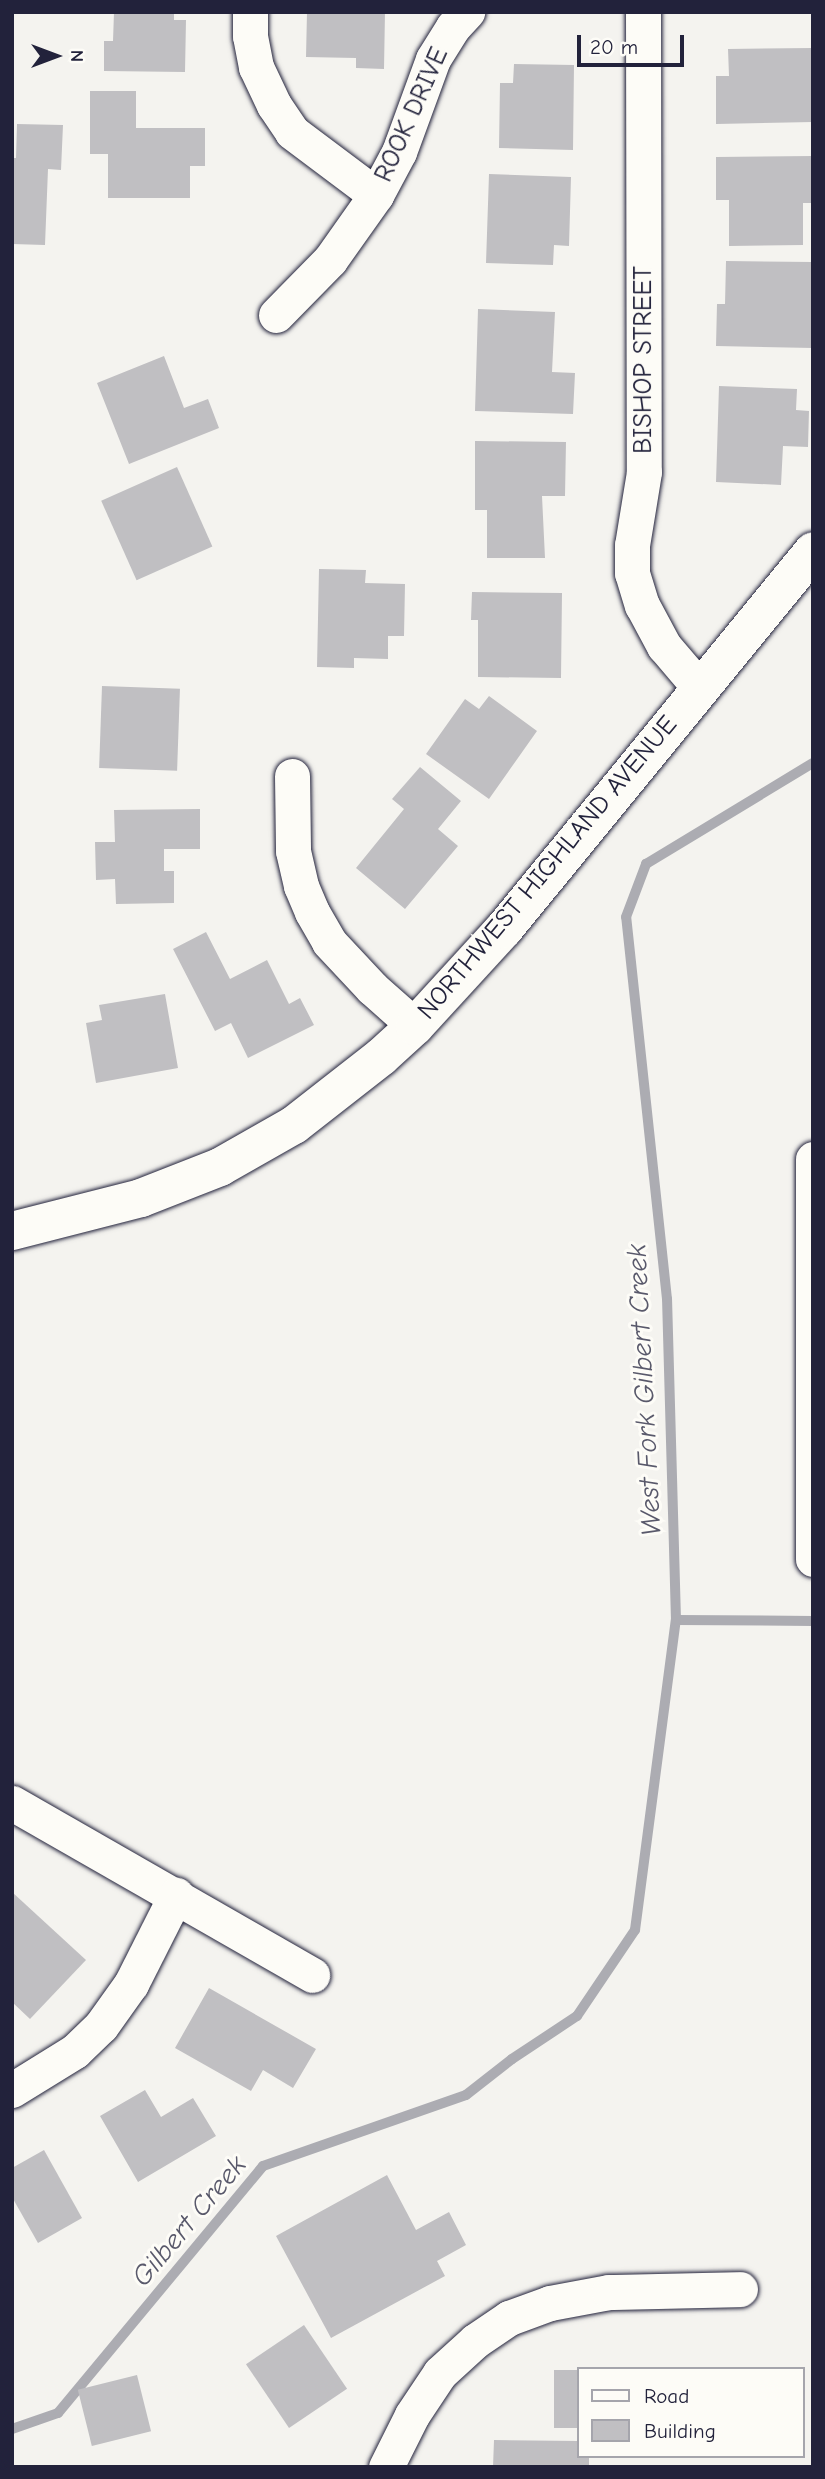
<!DOCTYPE html>
<style>
body{margin:0}
#map{position:relative;width:825px;height:2479px;overflow:hidden;background:#f4f3ef;font-family:"Comic Neue",sans-serif}
div>[style]{position:absolute}
.stream>*{height:10px;margin:-5px;padding:0 5px;transform-origin:5px;border-radius:5px;background:#acacb2}
.building>*{inset:0;background:#c0bfc2;transform-origin:0 0}
.roads{filter:drop-shadow(0 0 2px #22223b) drop-shadow(0 0 2px #22223b)}
.street>*{height:35px;margin:-17.5px;padding:0 17.5px;transform-origin:17.5px;border-radius:17.5px;background:#fdfcf7}
.secondary>*{height:38px;margin:-19px;padding:0 19px;transform-origin:19px;border-radius:19px;background:#fdfcf7}
span{translate:-50% -50%;white-space:nowrap;text-align:center;line-height:1.15;-webkit-text-stroke:6px #fdfcf7;paint-order:stroke}
.street-label{font-size:26px;color:#22223b}
.water-label{font-size:28px;color:#59596b;font-style:italic}
.frame{position:absolute;inset:0;border:14px solid #22223b;pointer-events:none}
.legend{position:absolute;left:577px;top:2367px;width:228px;height:91px;box-sizing:border-box;background:#fdfcf7;border:2px solid #a5a5ac;margin:0;padding:9px 12px;list-style:none;font-size:21px;color:#22223b}
.legend li{display:flex;align-items:center;gap:14px;height:35px}
.legend b{width:35px;border:2px solid #a5a5ac}
.north{position:absolute;left:21px;top:21px;width:70px;height:70px;-webkit-text-stroke:5px #fdfcf7;paint-order:stroke;rotate:90deg;font-size:19px;font-weight:700;line-height:28px;text-align:center;color:#22223b}
.north::after{content:'';display:block;margin:auto;width:24px;height:32px;background:#22223b;clip-path:polygon(50% 0,100% 100%,50% 72%,0 100%)}
.scale{position:absolute;left:577px;top:35px;width:107px;height:32px;box-sizing:border-box;border:4px solid #22223b;border-top:0;padding-left:9px;font-size:21px;line-height:24px;white-space:nowrap;color:#22223b;-webkit-text-stroke:5px #fdfcf7;paint-order:stroke}
</style>
<div id="map">
<div class="stream">
<div style="left:676px;top:1620px;width:137px;rotate:0.4deg"></div>
<div style="left:12px;top:2429px;width:49px;rotate:-19.2deg"></div>
<div style="left:58px;top:2413px;width:321px;rotate:-50.3deg"></div>
<div style="left:263px;top:2166px;width:215px;rotate:-19.3deg"></div>
<div style="left:466px;top:2095px;width:58px;rotate:-38deg"></div>
<div style="left:512px;top:2059px;width:78px;rotate:-33.5deg"></div>
<div style="left:577px;top:2016px;width:104px;rotate:-56deg"></div>
<div style="left:635px;top:1930px;width:313px;rotate:-82.5deg"></div>
<div style="left:676px;top:1620px;width:321px;rotate:-91.6deg"></div>
<div style="left:667px;top:1299px;width:384px;rotate:-96.1deg"></div>
<div style="left:626px;top:917px;width:57px;rotate:-69.3deg"></div>
<div style="left:646px;top:864px;width:195px;rotate:-31.2deg"></div>
</div>
<div class="building">
<div style="clip-path:polygon(114px 12px,174px 12px,174px 20px,186px 20px,185px 72px,104px 71px,104px 41px,113px 41px)"></div>
<div style="clip-path:polygon(307px 12px,385px 12px,384px 69px,356px 68px,356px 58px,306px 57px)"></div>
<div style="clip-path:polygon(813px 48px,813px 122px,716px 124px,716px 76px,729px 76px,728px 49px)"></div>
<div style="clip-path:polygon(514px 64px,574px 65px,573px 150px,499px 148px,500px 83px,513px 83px)"></div>
<div style="clip-path:polygon(90px 91px,136px 91px,136px 128px,205px 128px,205px 166px,190px 166px,190px 198px,108px 198px,108px 154px,90px 154px)"></div>
<div style="clip-path:polygon(17px 124px,63px 125px,61px 170px,48px 169px,45px 245px,12px 244px,12px 158px,16px 158px)"></div>
<div style="clip-path:polygon(813px 156px,813px 203px,803px 203px,803px 245px,729px 246px,729px 200px,716px 200px,716px 157px)"></div>
<div style="clip-path:polygon(489px 174px,571px 177px,569px 246px,554px 245px,553px 265px,486px 263px)"></div>
<div style="clip-path:polygon(726px 261px,812px 262px,813px 348px,716px 346px,717px 304px,725px 304px)"></div>
<div style="clip-path:polygon(478px 309px,555px 312px,552px 372px,575px 373px,573px 414px,475px 411px)"></div>
<div style="clip-path:polygon(164px 356px,184px 408px,208px 399px,219px 428px,129px 464px,97px 383px)"></div>
<div style="clip-path:polygon(719px 386px,797px 389px,796px 410px,809px 411px,808px 447px,783px 446px,781px 485px,716px 482px)"></div>
<div style="clip-path:polygon(475px 441px,566px 442px,565px 496px,542px 496px,545px 558px,487px 558px,487px 510px,475px 510px)"></div>
<div style="left:177px;top:467px;width:87px;height:83px;rotate:66deg"></div>
<div style="clip-path:polygon(319px 569px,366px 570px,365px 583px,405px 584px,404px 636px,388px 636px,388px 659px,354px 658px,354px 668px,317px 667px)"></div>
<div style="clip-path:polygon(472px 592px,562px 593px,561px 678px,478px 677px,478px 620px,471px 620px)"></div>
<div style="left:102px;top:686px;width:78px;height:82px;rotate:2deg"></div>
<div style="clip-path:polygon(489px 696px,537px 731px,489px 799px,426px 754px,465px 699px,479px 709px)"></div>
<div style="clip-path:polygon(420px 767px,461px 801px,438px 829px,458px 846px,405px 909px,356px 868px,404px 809px,392px 799px)"></div>
<div style="clip-path:polygon(200px 809px,200px 849px,164px 849px,164px 871px,174px 871px,174px 903px,116px 904px,115px 879px,96px 880px,95px 842px,115px 842px,114px 810px)"></div>
<div style="clip-path:polygon(206px 932px,230px 979px,267px 960px,289px 1004px,300px 998px,314px 1025px,248px 1058px,231px 1023px,215px 1031px,173px 949px)"></div>
<div style="clip-path:polygon(165px 994px,178px 1068px,96px 1083px,86px 1023px,102px 1020px,99px 1005px)"></div>
<div style="clip-path:polygon(12px 1892px,86px 1960px,30px 2019px,12px 2002px)"></div>
<div style="clip-path:polygon(209px 1988px,316px 2049px,293px 2088px,263px 2070px,251px 2091px,175px 2048px)"></div>
<div style="clip-path:polygon(145px 2090px,161px 2117px,193px 2098px,216px 2136px,138px 2182px,100px 2116px)"></div>
<div style="clip-path:polygon(44px 2150px,82px 2218px,38px 2243px,12px 2197px,12px 2168px)"></div>
<div style="clip-path:polygon(387px 2175px,416px 2230px,449px 2212px,466px 2245px,437px 2261px,445px 2276px,331px 2338px,276px 2236px)"></div>
<div style="left:304px;top:2325px;width:77px;height:70px;rotate:56deg"></div>
<div style="left:578px;top:2370px;width:58px;height:24px;rotate:90deg"></div>
<div style="left:137px;top:2375px;width:58px;height:61px;rotate:76deg"></div>
<div style="clip-path:polygon(494px 2440px,578px 2441px,578px 2456px,589px 2456px,589px 2467px,493px 2467px)"></div>
</div>
<div class="roads">
<div class="street">
<div style="left:250px;top:12px;width:24px;rotate:90deg"></div>
<div style="left:250px;top:36px;width:32px;rotate:79deg"></div>
<div style="left:256px;top:67px;width:42px;rotate:64.7deg"></div>
<div style="left:274px;top:105px;width:32px;rotate:56deg"></div>
<div style="left:292px;top:132px;width:105px;rotate:36.9deg"></div>
<div style="left:643px;top:12px;width:460px;rotate:89.9deg"></div>
<div style="left:644px;top:472px;width:74px;rotate:99.3deg"></div>
<div style="left:632px;top:545px;width:28px;rotate:90deg"></div>
<div style="left:632px;top:573px;width:34px;rotate:73deg"></div>
<div style="left:642px;top:605px;width:47px;rotate:61.8deg"></div>
<div style="left:664px;top:646px;width:54px;rotate:49.5deg"></div>
<div style="left:276px;top:315px;width:77px;rotate:-45.5deg"></div>
<div style="left:330px;top:260px;width:80px;rotate:-54.7deg"></div>
<div style="left:376px;top:195px;width:49px;rotate:-61.9deg"></div>
<div style="left:399px;top:152px;width:99px;rotate:-69.9deg"></div>
<div style="left:433px;top:59px;width:38px;rotate:-58deg"></div>
<div style="left:453px;top:27px;width:21px;rotate:-47deg"></div>
<div style="left:292px;top:776px;width:75px;rotate:89.2deg"></div>
<div style="left:293px;top:851px;width:36px;rotate:77deg"></div>
<div style="left:301px;top:886px;width:28px;rotate:67deg"></div>
<div style="left:312px;top:912px;width:34px;rotate:60deg"></div>
<div style="left:329px;top:942px;width:63px;rotate:46.9deg"></div>
<div style="left:372px;top:988px;width:57px;rotate:41.5deg"></div>
<div style="left:813px;top:1159px;width:400px;rotate:90deg"></div>
<div style="left:12px;top:1803px;width:346px;rotate:29.8deg"></div>
<div style="left:12px;top:2090px;width:74px;rotate:-31.8deg"></div>
<div style="left:75px;top:2051px;width:36px;rotate:-44deg"></div>
<div style="left:101px;top:2026px;width:52px;rotate:-54.5deg"></div>
<div style="left:131px;top:1984px;width:100px;rotate:-63.2deg"></div>
<div style="left:386px;top:2467px;width:58px;rotate:-63.4deg"></div>
<div style="left:412px;top:2415px;width:50px;rotate:-56.3deg"></div>
<div style="left:440px;top:2373px;width:47px;rotate:-42.4deg"></div>
<div style="left:475px;top:2341px;width:41px;rotate:-34.1deg"></div>
<div style="left:509px;top:2318px;width:44px;rotate:-20.1deg"></div>
<div style="left:550px;top:2303px;width:60px;rotate:-10.6deg"></div>
<div style="left:609px;top:2292px;width:131px;rotate:-1.3deg"></div>
</div>
<div class="secondary">
<div style="left:12px;top:1231px;width:133px;rotate:-14.3deg"></div>
<div style="left:141px;top:1198px;width:85px;rotate:-21.4deg"></div>
<div style="left:220px;top:1167px;width:85px;rotate:-29.6deg"></div>
<div style="left:294px;top:1125px;width:110px;rotate:-38deg"></div>
<div style="left:381px;top:1057px;width:46px;rotate:-42.4deg"></div>
<div style="left:415px;top:1026px;width:132px;rotate:-47.5deg"></div>
<div style="left:504px;top:929px;width:488px;rotate:-50.7deg"></div>
</div>
</div>
<div class="street-label">
<span style="left:412px;top:115px;rotate:-66deg">ROOK DRIVE</span>
<span style="left:644px;top:360px;rotate:-90deg">BISHOP STREET</span>
<span style="left:548px;top:868px;rotate:-50deg">NORTHWEST HIGHLAND AVENUE</span>
</div>
<div class="water-label">
<span style="left:644px;top:1390px;rotate:-93deg">West Fork Gilbert Creek</span>
<span style="left:189px;top:2221px;rotate:-50deg">Gilbert Creek</span>
</div>
<div class="frame"></div>
<ul class="legend">
<li><b style="height:9px;background:#fdfcf7"></b>Road</li>
<li><b style="height:19px;background:#c0bfc2"></b>Building</li>
</ul>
<div class="north">N</div>
<div class="scale">20 m</div>
</div>
